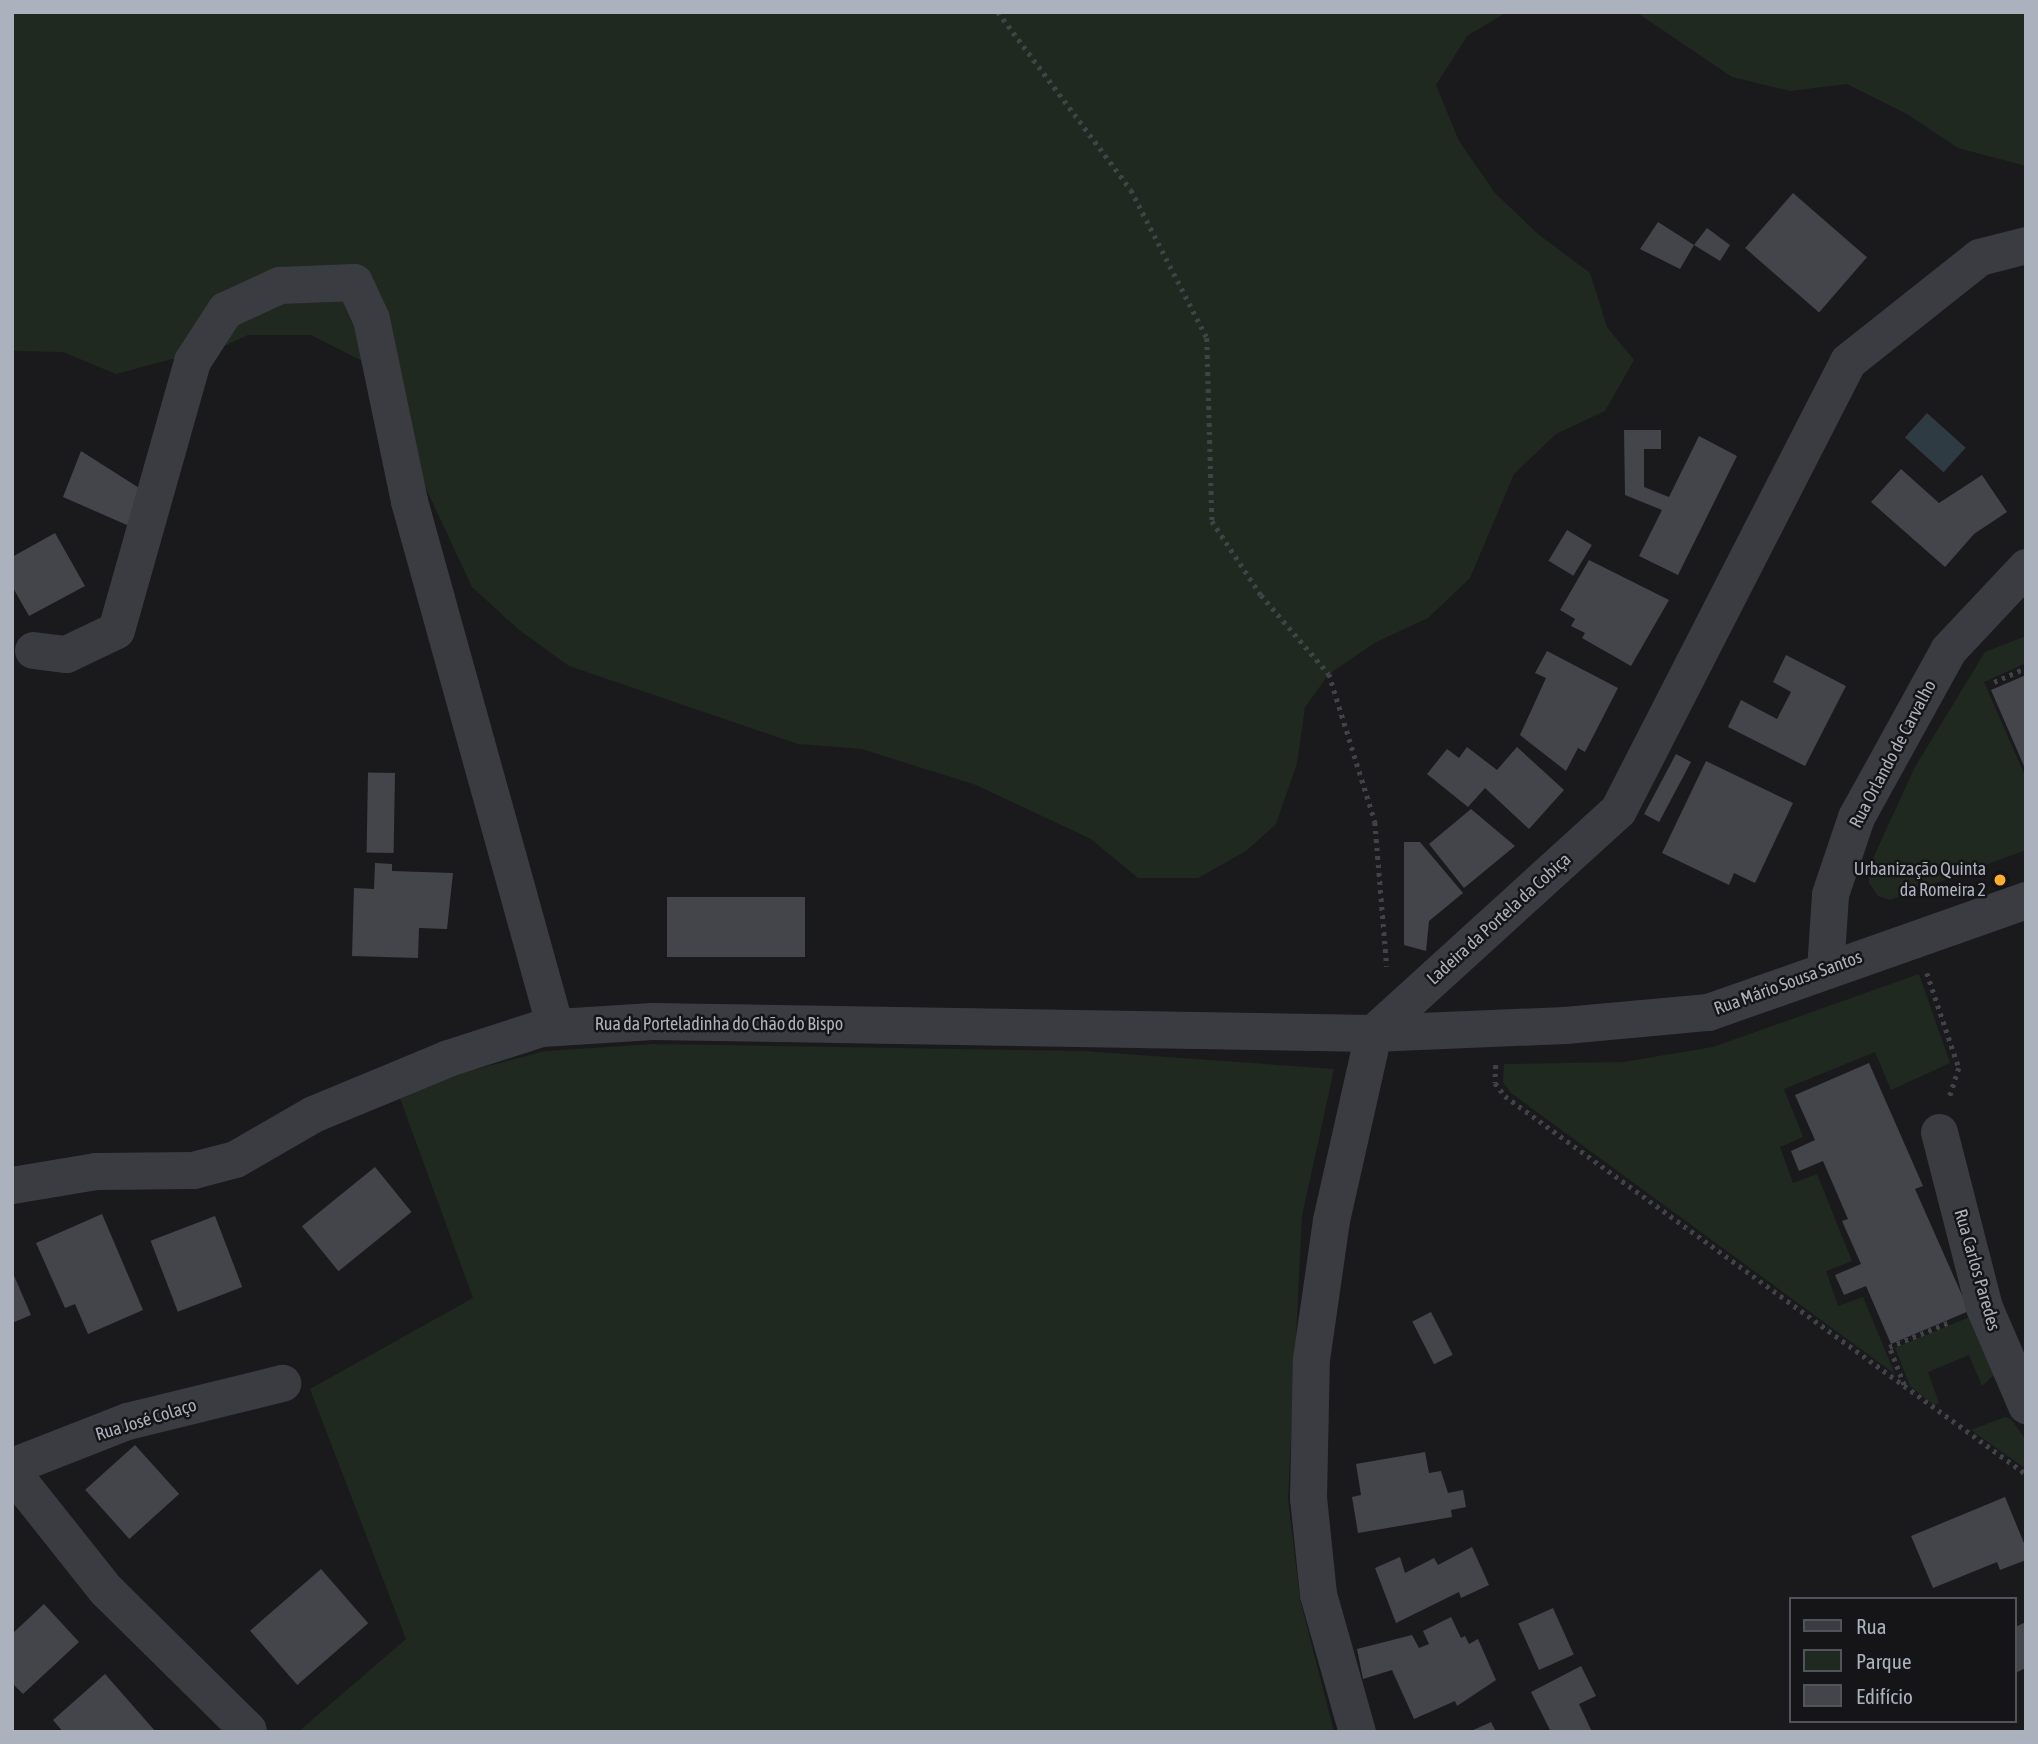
<!DOCTYPE html>
<meta charset="utf-8">
<style>
body{margin:0}
#map{position:relative;width:2038px;height:1744px;overflow:hidden;background:#1a1a1d;font-family:"Asap Condensed",sans-serif}
div>[style]{position:absolute}
.green>*{inset:0;background:#1f2920}
.water>*{inset:0;background:#2e3b42;transform-origin:0 0}
.building>*{inset:0;background:#44454a;transform-origin:0 0}
.path>*{height:4.5px;margin-top:-2.25px;transform-origin:0;background:repeating-linear-gradient(90deg,#414349 0 3.5px,transparent 0 8.5px)}
.minor>*{height:37px;margin:-18.5px;padding:0 18.5px;transform-origin:18.5px;border-radius:18.5px;background:#3b3c42}
.dots>*{width:19px;height:19px;translate:-50% -50%;box-sizing:border-box;border:4px solid #151518;border-radius:50%}
span{translate:-50% -50%;white-space:nowrap;text-align:center;line-height:1.15;-webkit-text-stroke:5px #151518;paint-order:stroke}
.street-label{font-size:18px;color:#acb2bd}
.poi-label{font-size:18px;color:#acb2bd}
.right{translate:-100% -50%;text-align:right}
.frame{position:absolute;inset:0;border:14px solid #acb2bd;pointer-events:none}
.legend{position:absolute;left:1789px;top:1597px;width:228px;height:126px;box-sizing:border-box;background:#151518;border:2px solid #51545a;margin:0;padding:9px 12px;list-style:none;font-size:21px;color:#acb2bd}
.legend li{display:flex;align-items:center;gap:14px;height:35px}
.legend b{width:35px;border:2px solid #51545a}
</style>
<div id="map">
<div class="green">
<div style="clip-path:polygon(12px 12px,1507px 12px,1467px 36px,1436px 85px,1459px 141px,1495px 193px,1538px 234px,1590px 273px,1607px 327px,1634px 360px,1605px 411px,1556px 434px,1514px 474px,1470px 578px,1428px 618px,1376px 642px,1329px 674px,1305px 707px,1297px 763px,1276px 824px,1246px 851px,1198px 878px,1138px 878px,1091px 839px,976px 785px,862px 749px,798px 744px,569px 666px,518px 629px,472px 587px,368px 364px,311px 335px,248px 335px,192px 361px,172px 359px,116px 374px,63px 352px,12px 351px)"></div>
<div style="clip-path:polygon(1636px 12px,2026px 12px,2026px 166px,1958px 148px,1907px 114px,1847px 84px,1790px 91px,1732px 77px)"></div>
<div style="clip-path:polygon(2026px 636px,2026px 663px,1984px 682px,2026px 778px,2026px 850px,1890px 900px,1878px 896px,1869px 883px,1868px 869px,1915px 767px,1985px 652px)"></div>
<div style="clip-path:polygon(1919px 974px,1950px 1063px,1891px 1090px,1875px 1052px,1784px 1089px,1803px 1137px,1780px 1147px,1793px 1183px,1817px 1174px,1852px 1261px,1826px 1271px,1838px 1306px,1863px 1297px,1895px 1374px,1511px 1093px,1503px 1082px,1504px 1064px,1623px 1062px,1713px 1047px)"></div>
<div style="clip-path:polygon(653px 1044px,1083px 1051px,1334px 1069px,1302px 1216px,1288px 1499px,1300px 1599px,1334px 1732px,298px 1732px,406px 1639px,310px 1389px,473px 1298px,397px 1090px,545px 1051px)"></div>
<div style="clip-path:polygon(1972px 1316px,1994px 1375px,1982px 1386px,1969px 1355px,1928px 1372px,1939px 1403px,1934px 1405px,1910px 1386px,1895px 1348px)"></div>
<div style="clip-path:polygon(2005px 1417px,2011px 1419px,2026px 1440px,2026px 1469px,1971px 1430px)"></div>
</div>
<div class="water">
<div style="left:1927px;top:413px;width:52px;height:33px;rotate:42deg"></div>
</div>
<div class="building">
<div style="left:1793px;top:193px;width:98px;height:73px;rotate:41deg"></div>
<div style="clip-path:polygon(1658px 222px,1694px 245px,1680px 269px,1640px 249px)"></div>
<div style="clip-path:polygon(1707px 228px,1730px 245px,1720px 261px,1694px 245px)"></div>
<div style="clip-path:polygon(1624px 430px,1661px 430px,1661px 449px,1644px 449px,1644px 487px,1669px 497px,1699px 436px,1737px 456px,1678px 575px,1639px 556px,1662px 510px,1625px 495px)"></div>
<div style="clip-path:polygon(81px 451px,147px 493px,136px 529px,63px 497px)"></div>
<div style="clip-path:polygon(1901px 469px,1939px 503px,1982px 475px,2007px 512px,1974px 534px,1945px 567px,1871px 502px)"></div>
<div style="left:1567px;top:530px;width:29px;height:36px;rotate:31deg"></div>
<div style="clip-path:polygon(55px 533px,85px 586px,29px 616px,12px 586px,12px 557px)"></div>
<div style="clip-path:polygon(1589px 560px,1669px 600px,1631px 666px,1582px 638px,1585px 633px,1571px 626px,1575px 619px,1560px 610px)"></div>
<div style="clip-path:polygon(1547px 651px,1618px 688px,1585px 752px,1578px 748px,1566px 771px,1520px 735px,1546px 678px,1535px 673px)"></div>
<div style="clip-path:polygon(1786px 655px,1846px 686px,1805px 766px,1728px 727px,1741px 700px,1777px 719px,1791px 692px,1773px 682px)"></div>
<div style="clip-path:polygon(2026px 675px,2026px 765px,2024px 766px,1991px 690px)"></div>
<div style="clip-path:polygon(1467px 747px,1497px 770px,1517px 747px,1564px 790px,1529px 829px,1485px 788px,1468px 807px,1427px 774px,1447px 749px,1459px 758px)"></div>
<div style="left:1676px;top:754px;width:17px;height:68px;rotate:28deg"></div>
<div style="clip-path:polygon(1706px 761px,1793px 803px,1755px 883px,1734px 873px,1729px 885px,1662px 853px)"></div>
<div style="left:395px;top:773px;width:80px;height:27px;rotate:91deg"></div>
<div style="clip-path:polygon(1471px 809px,1515px 846px,1464px 888px,1429px 844px)"></div>
<div style="clip-path:polygon(1404px 842px,1420px 842px,1463px 893px,1429px 921px,1426px 951px,1404px 945px)"></div>
<div style="clip-path:polygon(375px 863px,392px 864px,392px 871px,453px 873px,447px 929px,419px 928px,418px 958px,352px 956px,354px 888px,374px 889px)"></div>
<div style="left:667px;top:897px;width:138px;height:60px"></div>
<div style="clip-path:polygon(1869px 1063px,1923px 1186px,1915px 1189px,1969px 1311px,1891px 1344px,1866px 1286px,1844px 1295px,1835px 1275px,1861px 1264px,1842px 1221px,1848px 1219px,1823px 1161px,1799px 1171px,1791px 1151px,1815px 1140px,1795px 1095px)"></div>
<div style="left:375px;top:1167px;width:58px;height:94px;rotate:51deg"></div>
<div style="clip-path:polygon(102px 1214px,143px 1310px,88px 1334px,75px 1304px,65px 1308px,36px 1243px)"></div>
<div style="left:215px;top:1216px;width:76px;height:69px;rotate:69deg"></div>
<div style="clip-path:polygon(12px 1271px,31px 1315px,12px 1323px)"></div>
<div style="left:1431px;top:1312px;width:48px;height:21px;rotate:63deg"></div>
<div style="left:135px;top:1445px;width:66px;height:67px;rotate:48deg"></div>
<div style="clip-path:polygon(1425px 1452px,1429px 1473px,1441px 1471px,1448px 1493px,1463px 1490px,1466px 1507px,1451px 1510px,1452px 1517px,1358px 1533px,1352px 1497px,1361px 1495px,1356px 1464px)"></div>
<div style="clip-path:polygon(2005px 1497px,2026px 1548px,2026px 1560px,2000px 1570px,1997px 1562px,1933px 1588px,1911px 1536px)"></div>
<div style="clip-path:polygon(1472px 1547px,1489px 1585px,1461px 1598px,1459px 1592px,1396px 1623px,1375px 1568px,1400px 1557px,1405px 1573px,1434px 1558px,1438px 1565px)"></div>
<div style="left:321px;top:1569px;width:72px;height:94px;rotate:49deg"></div>
<div style="clip-path:polygon(44px 1604px,79px 1642px,23px 1694px,12px 1683px,12px 1634px)"></div>
<div style="left:1553px;top:1608px;width:51px;height:38px;rotate:66deg"></div>
<div style="clip-path:polygon(1451px 1617px,1461px 1638px,1465px 1636px,1469px 1644px,1478px 1639px,1496px 1680px,1457px 1706px,1455px 1701px,1414px 1719px,1392px 1670px,1363px 1679px,1357px 1649px,1412px 1635px,1419px 1648px,1429px 1644px,1423px 1631px)"></div>
<div style="clip-path:polygon(2026px 1622px,2026px 1668px,2015px 1673px,2015px 1627px)"></div>
<div style="clip-path:polygon(1581px 1666px,1596px 1696px,1579px 1704px,1592px 1732px,1551px 1732px,1531px 1692px)"></div>
<div style="clip-path:polygon(105px 1674px,156px 1732px,63px 1732px,53px 1720px)"></div>
<div style="clip-path:polygon(1491px 1722px,1496px 1732px,1469px 1732px)"></div>
</div>
<div class="path">
<div style="left:998px;top:12px;width:222px;rotate:53.2deg"></div>
<div style="left:1131px;top:190px;width:166px;rotate:62.8deg"></div>
<div style="left:1207px;top:338px;width:183px;rotate:88.4deg"></div>
<div style="left:1212px;top:521px;width:89px;rotate:56.5deg"></div>
<div style="left:1261px;top:595px;width:104px;rotate:49.3deg"></div>
<div style="left:1329px;top:674px;width:155px;rotate:72.7deg"></div>
<div style="left:1375px;top:822px;width:145px;rotate:85.3deg"></div>
<div style="left:1994px;top:682px;width:35px;rotate:-24deg"></div>
<div style="left:1927px;top:973px;width:100px;rotate:71.4deg"></div>
<div style="left:1959px;top:1068px;width:32px;rotate:108deg"></div>
<div style="left:1496px;top:1065px;width:18px;rotate:93deg"></div>
<div style="left:1495px;top:1083px;width:16px;rotate:52deg"></div>
<div style="left:1505px;top:1096px;width:644px;rotate:35.96deg"></div>
<div style="left:1904px;top:1385px;width:41px;rotate:-111.5deg"></div>
<div style="left:1889px;top:1347px;width:66px;rotate:-22.3deg"></div>
</div>
<div class="minor">
<div style="left:33px;top:650px;width:33px;rotate:7deg"></div>
<div style="left:66px;top:654px;width:55px;rotate:-25.6deg"></div>
<div style="left:116px;top:630px;width:280px;rotate:-74.2deg"></div>
<div style="left:192px;top:361px;width:61px;rotate:-57.1deg"></div>
<div style="left:225px;top:310px;width:60px;rotate:-24.8deg"></div>
<div style="left:279px;top:285px;width:75px;rotate:-2.3deg"></div>
<div style="left:354px;top:282px;width:41px;rotate:65.3deg"></div>
<div style="left:371px;top:319px;width:186px;rotate:78.2deg"></div>
<div style="left:409px;top:501px;width:546px;rotate:74.49deg"></div>
<div style="left:1825px;top:970px;width:76px;rotate:-86.2deg"></div>
<div style="left:1830px;top:894px;width:81px;rotate:-71.3deg"></div>
<div style="left:1856px;top:817px;width:191px;rotate:-61.1deg"></div>
<div style="left:1948px;top:650px;width:114px;rotate:-46.8deg"></div>
<div style="left:1939px;top:1132px;width:181px;rotate:75.6deg"></div>
<div style="left:1984px;top:1307px;width:107px;rotate:66.8deg"></div>
<div style="left:12px;top:1185px;width:85px;rotate:-9.5deg"></div>
<div style="left:96px;top:1171px;width:97px;rotate:-0.6deg"></div>
<div style="left:193px;top:1170px;width:43px;rotate:-14.7deg"></div>
<div style="left:235px;top:1159px;width:90px;rotate:-30deg"></div>
<div style="left:313px;top:1114px;width:146px;rotate:-22.5deg"></div>
<div style="left:448px;top:1058px;width:98px;rotate:-17.9deg"></div>
<div style="left:541px;top:1028px;width:111px;rotate:-3.6deg"></div>
<div style="left:652px;top:1021px;width:721px;rotate:0.95deg"></div>
<div style="left:1373px;top:1033px;width:192px;rotate:-2.4deg"></div>
<div style="left:1565px;top:1025px;width:144px;rotate:-5.2deg"></div>
<div style="left:1708px;top:1012px;width:337px;rotate:-19.4deg"></div>
<div style="left:12px;top:1466px;width:123px;rotate:-21.4deg"></div>
<div style="left:127px;top:1421px;width:160px;rotate:-13.8deg"></div>
<div style="left:12px;top:1472px;width:151px;rotate:51.5deg"></div>
<div style="left:106px;top:1590px;width:199px;rotate:44.6deg"></div>
<div style="left:1357px;top:1732px;width:143px;rotate:-105.8deg"></div>
<div style="left:1318px;top:1594px;width:97px;rotate:-95.9deg"></div>
<div style="left:1308px;top:1498px;width:139px;rotate:-88.8deg"></div>
<div style="left:1311px;top:1359px;width:140px;rotate:-81.8deg"></div>
<div style="left:1331px;top:1220px;width:192px;rotate:-77.3deg"></div>
<div style="left:1373px;top:1033px;width:331px;rotate:-42.3deg"></div>
<div style="left:1618px;top:810px;width:504px;rotate:-62.88deg"></div>
<div style="left:1848px;top:361px;width:167px;rotate:-38.4deg"></div>
<div style="left:1979px;top:257px;width:49px;rotate:-14.3deg"></div>
</div>
<div class="dots">
<div style="left:2000px;top:880px;background:#ffad30"></div>
</div>
<div class="street-label">
<span style="left:1893px;top:754px;rotate:-62deg">Rua Orlando de Carvalho</span>
<span style="left:1499px;top:919px;rotate:-42deg">Ladeira da Portela da Cobiça</span>
<span style="left:1788px;top:983px;rotate:-20deg">Rua Mário Sousa Santos</span>
<span style="left:719px;top:1024px">Rua da Porteladinha do Chão do Bispo</span>
<span style="left:1977px;top:1270px;rotate:74deg">Rua Carlos Paredes</span>
<span style="left:146px;top:1420px;rotate:-17deg">Rua José Colaço</span>
</div>
<div class="poi-label">
<span class="right" style="left:1986px;top:880px">Urbanização Quinta<br>da Romeira 2</span>
</div>
<div class="frame"></div>
<ul class="legend">
<li><b style="height:9px;background:#3b3c42"></b>Rua</li>
<li><b style="height:19px;background:#1f2920"></b>Parque</li>
<li><b style="height:19px;background:#44454a"></b>Edifício</li>
</ul>
</div>
